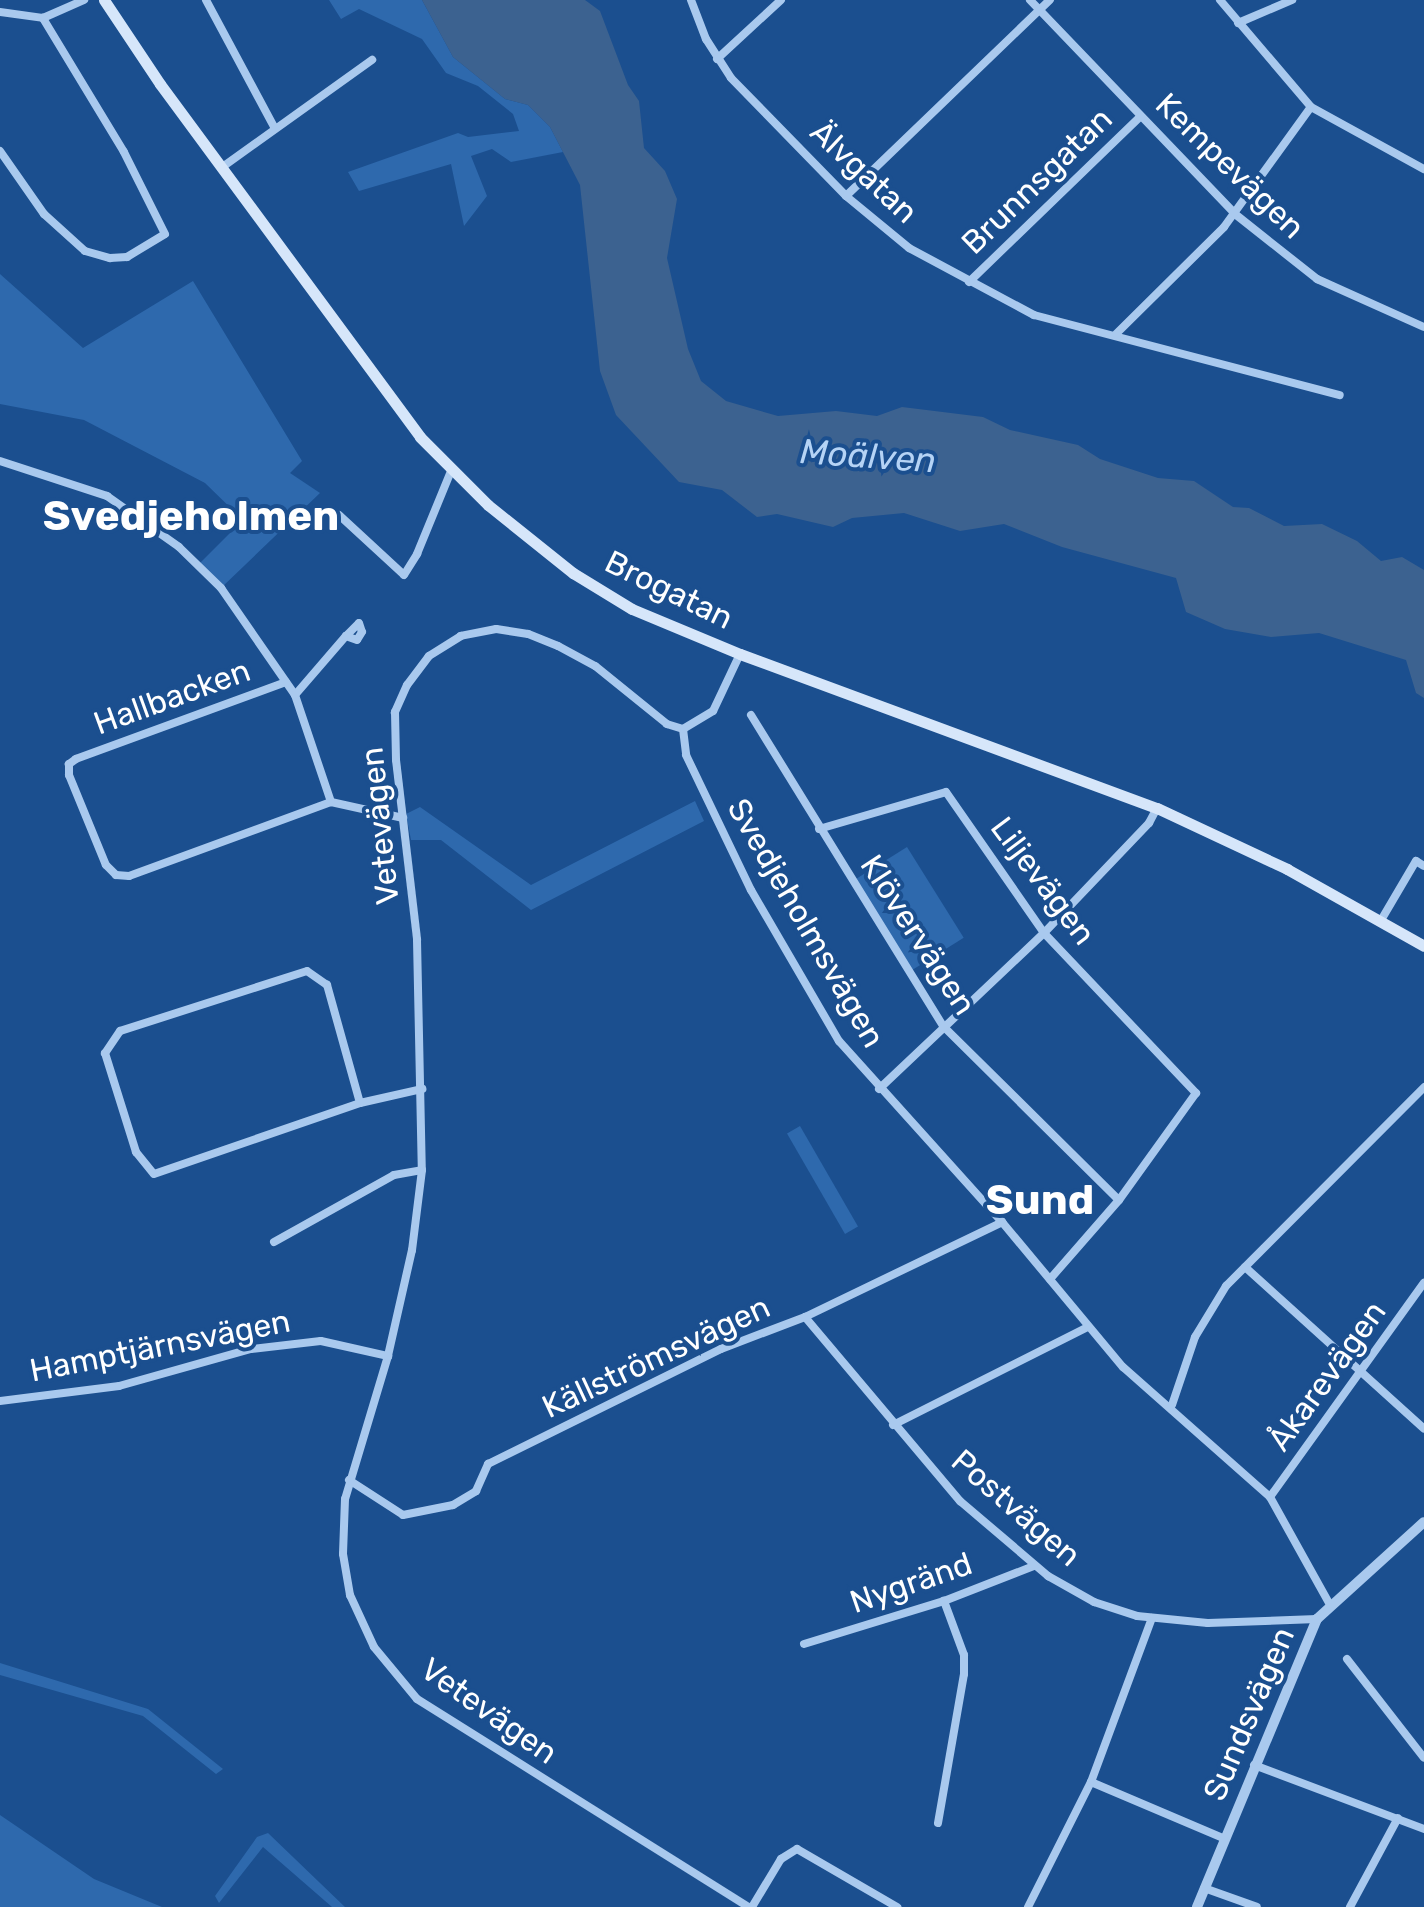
<!DOCTYPE html>
<meta charset="utf-8">
<style>
body{margin:0}
#map{position:relative;width:1424px;height:1907px;overflow:hidden;background:#1b4f8f;font-family:Rubik,sans-serif}
div>[style]{position:absolute}
.green>*{inset:0;background:#2e69ad;transform-origin:0 0}
.water>*{inset:0;background:#3c6290}
.minor>*{height:8px;margin:-4px;padding:0 4px;transform-origin:4px;border-radius:4px;background:#a9c9ee}
.tertiary>*{height:10px;margin:-5px;padding:0 5px;transform-origin:5px;border-radius:5px;background:#a9c9ee}
.secondary>*{height:11px;margin:-5.5px;padding:0 5.5px;transform-origin:5.5px;border-radius:5.5px;background:#d6e6fa}
span{translate:-50% -50%;white-space:nowrap;text-align:center;line-height:1.15;-webkit-text-stroke:8px #1b4f8f;paint-order:stroke}
.street-label{font-size:32px;color:#fff}
.water-label{font-size:35px;color:#b5d3f5;font-style:italic}
.district-label{font-size:42px;color:#fff;font-weight:700}
</style>
<div id="map">
<div class="green">
<div style="clip-path:polygon(329px 0,422px 0,453px 57px,505px 99px,528px 105px,550px 127px,563px 152px,511px 162px,492px 149px,471px 156px,487px 196px,464px 226px,451px 164px,359px 191px,348px 172px,458px 133px,468px 137px,519px 131px,513px 114px,478px 86px,446px 73px,422px 39px,359px 9px,341px 19px)"></div>
<div style="clip-path:polygon(0 274px,83px 348px,193px 281px,302px 461px,290px 473px,320px 493px,221px 588px,199px 564px,243px 520px,205px 483px,84px 420px,0 404px)"></div>
<div style="clip-path:polygon(695px 801px,704px 821px,531px 910px,441px 840px,411px 840px,406px 814px,420px 807px,531px 885px)"></div>
<div style="left:907px;top:847px;width:107px;height:64px;rotate:58deg"></div>
<div style="left:800px;top:1126px;width:116px;height:15px;rotate:60deg"></div>
<div style="clip-path:polygon(0 1663px,148px 1709px,223px 1769px,216px 1774px,143px 1716px,0 1675px)"></div>
<div style="clip-path:polygon(0 1815px,94px 1879px,162px 1907px,0 1907px)"></div>
<div style="clip-path:polygon(268px 1833px,345px 1907px,332px 1907px,263px 1847px,219px 1903px,215px 1896px,257px 1837px)"></div>
</div>
<div class="water">
<div style="clip-path:polygon(422px 0,585px 0,600px 11px,628px 85px,639px 101px,644px 148px,665px 171px,677px 199px,667px 258px,688px 349px,701px 381px,726px 401px,778px 416px,836px 411px,877px 416px,902px 407px,983px 417px,1010px 430px,1078px 445px,1100px 459px,1158px 478px,1194px 481px,1233px 507px,1249px 508px,1284px 526px,1322px 524px,1357px 541px,1381px 561px,1402px 557px,1424px 570px,1424px 698px,1416px 693px,1406px 660px,1319px 633px,1271px 637px,1225px 629px,1186px 612px,1176px 578px,1062px 547px,1004px 524px,960px 531px,904px 513px,852px 518px,833px 527px,777px 514px,757px 517px,722px 490px,679px 482px,616px 415px,600px 371px,580px 185px,550px 127px,528px 105px,505px 99px,453px 57px)"></div>
</div>
<div class="minor">
<div style="left:206px;top:0;width:144px;rotate:61.8deg"></div>
<div style="left:691px;top:0;width:42px;rotate:69deg"></div>
<div style="left:706px;top:39px;width:46px;rotate:57.3deg"></div>
<div style="left:731px;top:78px;width:165px;rotate:45.7deg"></div>
<div style="left:846px;top:196px;width:82px;rotate:39.5deg"></div>
<div style="left:909px;top:248px;width:142px;rotate:28.2deg"></div>
<div style="left:1034px;top:315px;width:316px;rotate:14.7deg"></div>
<div style="left:1030px;top:0;width:296px;rotate:46.2deg"></div>
<div style="left:1235px;top:214px;width:105px;rotate:38.4deg"></div>
<div style="left:1317px;top:279px;width:117px;rotate:24.2deg"></div>
<div style="left:1220px;top:0;width:140px;rotate:49.6deg"></div>
<div style="left:1311px;top:107px;width:129px;rotate:28.8deg"></div>
<div style="left:0;top:12px;width:43px;rotate:7.9deg"></div>
<div style="left:43px;top:18px;width:45px;rotate:-23.7deg"></div>
<div style="left:1238px;top:23px;width:59px;rotate:-23.1deg"></div>
<div style="left:717px;top:59px;width:87px;rotate:-42.7deg"></div>
<div style="left:0;top:151px;width:77px;rotate:55.1deg"></div>
<div style="left:44px;top:214px;width:55px;rotate:42.1deg"></div>
<div style="left:85px;top:251px;width:26px;rotate:16deg"></div>
<div style="left:110px;top:258px;width:17px;rotate:-3deg"></div>
<div style="left:127px;top:257px;width:44px;rotate:-31.2deg"></div>
<div style="left:165px;top:234px;width:92px;rotate:-116.6deg"></div>
<div style="left:124px;top:152px;width:157px;rotate:-121.2deg"></div>
<div style="left:221px;top:168px;width:186px;rotate:-35.6deg"></div>
<div style="left:846px;top:196px;width:283px;rotate:-43.9deg"></div>
<div style="left:969px;top:282px;width:238px;rotate:-44deg"></div>
<div style="left:1116px;top:334px;width:152px;rotate:-44.7deg"></div>
<div style="left:1224px;top:227px;width:148px;rotate:-54.1deg"></div>
<div style="left:0;top:461px;width:113px;rotate:18.1deg"></div>
<div style="left:107px;top:496px;width:88px;rotate:35.3deg"></div>
<div style="left:179px;top:547px;width:59px;rotate:44.3deg"></div>
<div style="left:221px;top:588px;width:130px;rotate:55.3deg"></div>
<div style="left:295px;top:695px;width:113px;rotate:71.4deg"></div>
<div style="left:331px;top:802px;width:74px;rotate:12.5deg"></div>
<div style="left:339px;top:515px;width:88px;rotate:42.7deg"></div>
<div style="left:404px;top:575px;width:25px;rotate:-58deg"></div>
<div style="left:417px;top:554px;width:90px;rotate:-67.7deg"></div>
<div style="left:740px;top:654px;width:63px;rotate:115.3deg"></div>
<div style="left:713px;top:711px;width:35px;rotate:149deg"></div>
<div style="left:683px;top:729px;width:26px;rotate:83deg"></div>
<div style="left:686px;top:755px;width:150px;rotate:64.3deg"></div>
<div style="left:751px;top:890px;width:175px;rotate:59.8deg"></div>
<div style="left:839px;top:1041px;width:244px;rotate:48deg"></div>
<div style="left:1002px;top:1222px;width:189px;rotate:50.2deg"></div>
<div style="left:1123px;top:1367px;width:196px;rotate:41.5deg"></div>
<div style="left:1270px;top:1497px;width:124px;rotate:60.9deg"></div>
<div style="left:286px;top:682px;width:224px;rotate:159.9deg"></div>
<div style="left:76px;top:759px;width:9px;rotate:144deg"></div>
<div style="left:69px;top:764px;width:11px;rotate:90deg"></div>
<div style="left:69px;top:775px;width:97px;rotate:67.7deg"></div>
<div style="left:106px;top:865px;width:14px;rotate:45deg"></div>
<div style="left:116px;top:875px;width:13px;rotate:4deg"></div>
<div style="left:129px;top:876px;width:215px;rotate:-20.1deg"></div>
<div style="left:295px;top:695px;width:78px;rotate:-49.2deg"></div>
<div style="left:346px;top:636px;width:18px;rotate:-45deg"></div>
<div style="left:359px;top:623px;width:9px;rotate:72deg"></div>
<div style="left:362px;top:632px;width:9px;rotate:122deg"></div>
<div style="left:357px;top:640px;width:12px;rotate:-160deg"></div>
<div style="left:751px;top:715px;width:367px;rotate:58.3deg"></div>
<div style="left:944px;top:1027px;width:246px;rotate:44.7deg"></div>
<div style="left:683px;top:729px;width:17px;rotate:-163deg"></div>
<div style="left:667px;top:724px;width:92px;rotate:-141.1deg"></div>
<div style="left:595px;top:666px;width:42px;rotate:-151.6deg"></div>
<div style="left:558px;top:646px;width:32px;rotate:-158deg"></div>
<div style="left:528px;top:634px;width:32px;rotate:-171deg"></div>
<div style="left:496px;top:629px;width:36px;rotate:169deg"></div>
<div style="left:461px;top:636px;width:38px;rotate:148deg"></div>
<div style="left:429px;top:656px;width:36px;rotate:127deg"></div>
<div style="left:407px;top:685px;width:30px;rotate:114deg"></div>
<div style="left:395px;top:712px;width:48px;rotate:88.8deg"></div>
<div style="left:396px;top:760px;width:181px;rotate:83.3deg"></div>
<div style="left:417px;top:940px;width:230px;rotate:88.8deg"></div>
<div style="left:422px;top:1170px;width:81px;rotate:97.1deg"></div>
<div style="left:412px;top:1250px;width:109px;rotate:102.8deg"></div>
<div style="left:388px;top:1356px;width:149px;rotate:106.7deg"></div>
<div style="left:345px;top:1499px;width:55px;rotate:92.1deg"></div>
<div style="left:343px;top:1554px;width:42px;rotate:80.3deg"></div>
<div style="left:350px;top:1595px;width:57px;rotate:65.2deg"></div>
<div style="left:374px;top:1647px;width:67px;rotate:50.4deg"></div>
<div style="left:417px;top:1699px;width:392px;rotate:32.1deg"></div>
<div style="left:819px;top:829px;width:132px;rotate:-16.2deg"></div>
<div style="left:946px;top:792px;width:172px;rotate:55.2deg"></div>
<div style="left:1044px;top:933px;width:221px;rotate:46.5deg"></div>
<div style="left:1196px;top:1093px;width:132px;rotate:125.7deg"></div>
<div style="left:1119px;top:1200px;width:105px;rotate:131.1deg"></div>
<div style="left:1380px;top:922px;width:71px;rotate:-59.5deg"></div>
<div style="left:1416px;top:861px;width:9px;rotate:32deg"></div>
<div style="left:879px;top:1089px;width:227px;rotate:-43.4deg"></div>
<div style="left:1044px;top:933px;width:152px;rotate:-46.3deg"></div>
<div style="left:1149px;top:823px;width:17px;rotate:-62deg"></div>
<div style="left:360px;top:1103px;width:123px;rotate:-105.6deg"></div>
<div style="left:327px;top:985px;width:24px;rotate:-145deg"></div>
<div style="left:307px;top:971px;width:196px;rotate:162.2deg"></div>
<div style="left:120px;top:1031px;width:27px;rotate:124deg"></div>
<div style="left:105px;top:1053px;width:104px;rotate:72.6deg"></div>
<div style="left:136px;top:1152px;width:28px;rotate:51deg"></div>
<div style="left:154px;top:1174px;width:218px;rotate:-19deg"></div>
<div style="left:360px;top:1103px;width:64px;rotate:-12.7deg"></div>
<div style="left:274px;top:1242px;width:137px;rotate:-29.2deg"></div>
<div style="left:394px;top:1175px;width:28px;rotate:-10deg"></div>
<div style="left:1245px;top:1267px;width:241px;rotate:42.1deg"></div>
<div style="left:805px;top:1317px;width:241px;rotate:49.9deg"></div>
<div style="left:960px;top:1501px;width:116px;rotate:40.4deg"></div>
<div style="left:1048px;top:1576px;width:53px;rotate:29.5deg"></div>
<div style="left:1094px;top:1602px;width:45px;rotate:18deg"></div>
<div style="left:1137px;top:1616px;width:71px;rotate:5.6deg"></div>
<div style="left:1208px;top:1623px;width:109px;rotate:-2.1deg"></div>
<div style="left:0;top:1401px;width:120px;rotate:-7.2deg"></div>
<div style="left:119px;top:1386px;width:137px;rotate:-15.7deg"></div>
<div style="left:251px;top:1349px;width:70px;rotate:-6.5deg"></div>
<div style="left:321px;top:1341px;width:69px;rotate:12.6deg"></div>
<div style="left:1172px;top:1405px;width:72px;rotate:-71.3deg"></div>
<div style="left:1195px;top:1337px;width:60px;rotate:-58.7deg"></div>
<div style="left:1226px;top:1286px;width:281px;rotate:-45.1deg"></div>
<div style="left:893px;top:1425px;width:218px;rotate:-26.7deg"></div>
<div style="left:349px;top:1480px;width:64px;rotate:32.9deg"></div>
<div style="left:403px;top:1515px;width:51px;rotate:-11.3deg"></div>
<div style="left:453px;top:1505px;width:27px;rotate:-31deg"></div>
<div style="left:476px;top:1491px;width:30px;rotate:-66deg"></div>
<div style="left:488px;top:1464px;width:260px;rotate:-26.3deg"></div>
<div style="left:721px;top:1349px;width:90px;rotate:-20.9deg"></div>
<div style="left:805px;top:1317px;width:219px;rotate:-25.7deg"></div>
<div style="left:1270px;top:1497px;width:264px;rotate:-54.3deg"></div>
<div style="left:804px;top:1644px;width:146px;rotate:-17.1deg"></div>
<div style="left:944px;top:1601px;width:97px;rotate:-21.3deg"></div>
<div style="left:1347px;top:1659px;width:125px;rotate:52.1deg"></div>
<div style="left:1254px;top:1765px;width:182px;rotate:20.6deg"></div>
<div style="left:1091px;top:1782px;width:143px;rotate:23deg"></div>
<div style="left:938px;top:1823px;width:151px;rotate:-80.1deg"></div>
<div style="left:964px;top:1674px;width:19px;rotate:-90deg"></div>
<div style="left:964px;top:1655px;width:58px;rotate:-110.3deg"></div>
<div style="left:1204px;top:1888px;width:56px;rotate:19.7deg"></div>
<div style="left:752px;top:1907px;width:56px;rotate:-58.9deg"></div>
<div style="left:781px;top:1859px;width:19px;rotate:-32deg"></div>
<div style="left:797px;top:1849px;width:116px;rotate:30.1deg"></div>
<div style="left:1028px;top:1907px;width:140px;rotate:-63.3deg"></div>
<div style="left:1091px;top:1782px;width:175px;rotate:-69.6deg"></div>
<div style="left:1350px;top:1907px;width:101px;rotate:-61.7deg"></div>
</div>
<div class="tertiary">
<div style="left:1197px;top:1907px;width:312px;rotate:-67.4deg"></div>
<div style="left:1317px;top:1619px;width:144px;rotate:-42.2deg"></div>
</div>
<div class="secondary">
<div style="left:104px;top:0;width:101px;rotate:56.3deg"></div>
<div style="left:160px;top:84px;width:438px;rotate:53.6deg"></div>
<div style="left:420px;top:437px;width:96px;rotate:45deg"></div>
<div style="left:488px;top:505px;width:109px;rotate:38.7deg"></div>
<div style="left:573px;top:573px;width:69px;rotate:31.4deg"></div>
<div style="left:632px;top:609px;width:117px;rotate:22.6deg"></div>
<div style="left:740px;top:654px;width:445px;rotate:20.3deg"></div>
<div style="left:1157px;top:808px;width:144px;rotate:25.1deg"></div>
<div style="left:1287px;top:869px;width:157px;rotate:29.3deg"></div>
</div>
<div class="street-label">
<span style="left:1230px;top:166px;rotate:44deg">Kempevägen</span>
<span style="left:864px;top:172px;rotate:43deg">Älvgatan</span>
<span style="left:1037px;top:181px;rotate:-44deg">Brunnsgatan</span>
<span style="left:669px;top:590px;rotate:26deg">Brogatan</span>
<span style="left:172px;top:697px;rotate:-20deg">Hallbacken</span>
<span style="left:380px;top:826px;rotate:-96deg">Vetevägen</span>
<span style="left:1043px;top:881px;rotate:53deg">Liljevägen</span>
<span style="left:806px;top:923px;rotate:60deg">Svedjeholmsvägen</span>
<span style="left:918px;top:935px;rotate:57deg">Klövervägen</span>
<span style="left:160px;top:1346px;rotate:-11deg">Hamptjärnsvägen</span>
<span style="left:656px;top:1357px;rotate:-25deg">Källströmsvägen</span>
<span style="left:1327px;top:1376px;rotate:-54deg">Åkarevägen</span>
<span style="left:1016px;top:1508px;rotate:41deg">Postvägen</span>
<span style="left:911px;top:1583px;rotate:-19deg">Nygränd</span>
<span style="left:489px;top:1711px;rotate:35deg">Vetevägen</span>
<span style="left:1249px;top:1714px;rotate:-67deg">Sundsvägen</span>
</div>
<div class="water-label">
<span style="left:868px;top:456px;rotate:4deg">Moälven</span>
</div>
<div class="district-label">
<span style="left:191px;top:516px">Svedjeholmen</span>
<span style="left:1040px;top:1200px">Sund</span>
</div>
</div>
